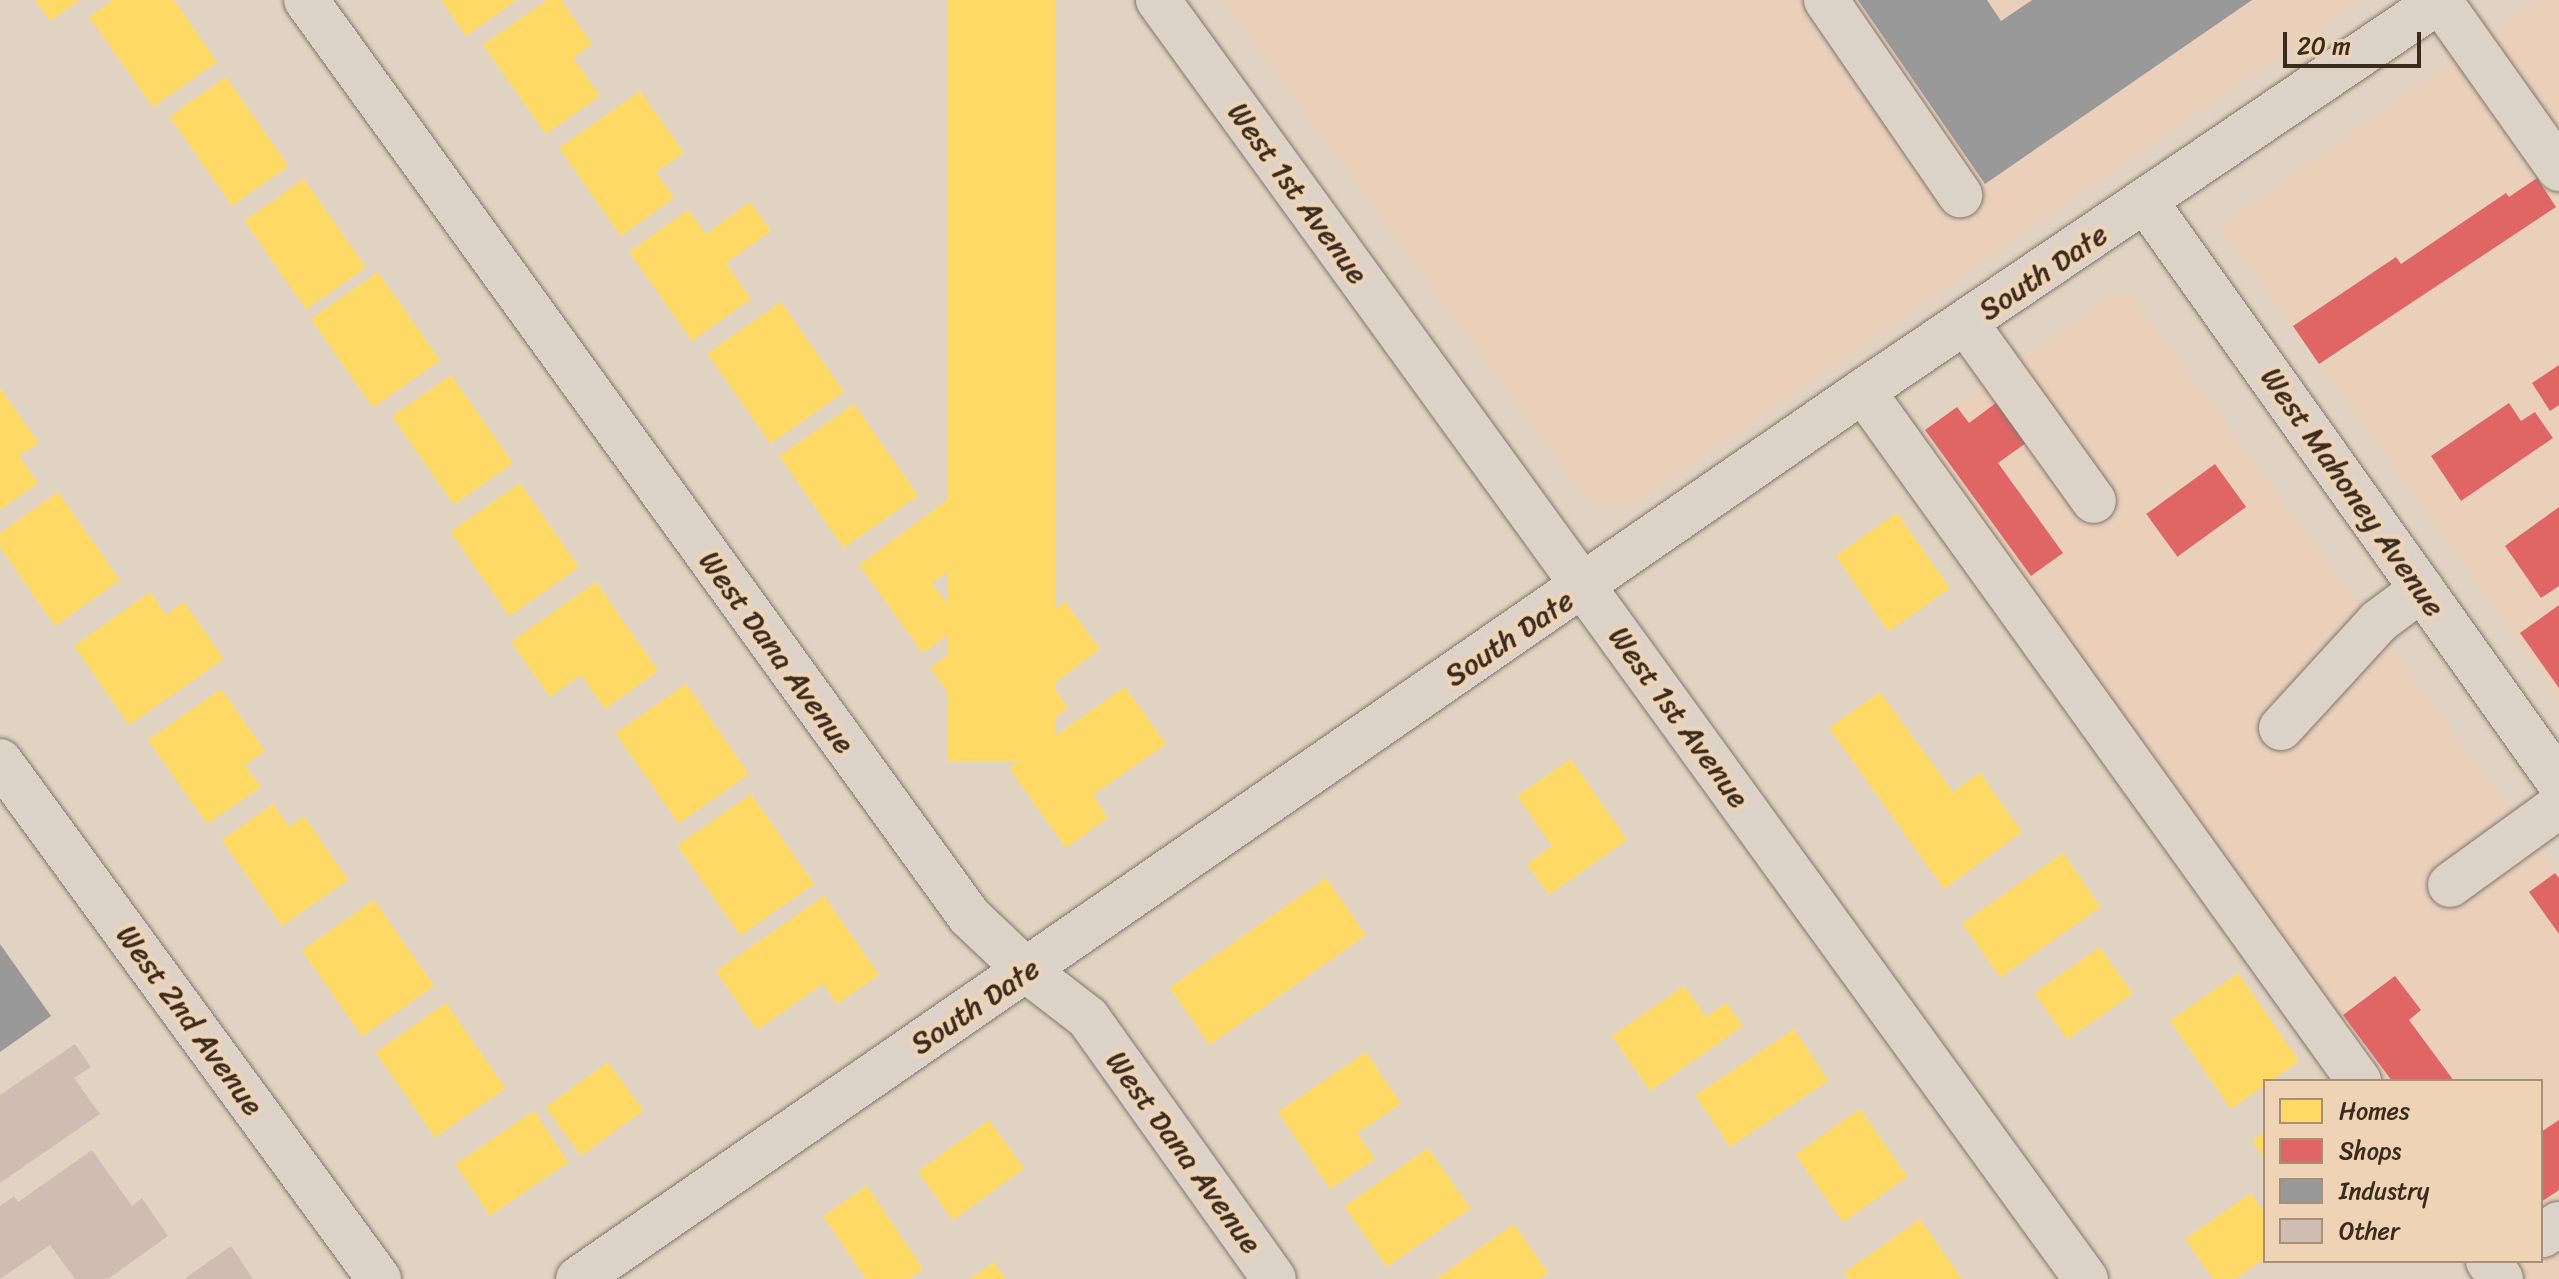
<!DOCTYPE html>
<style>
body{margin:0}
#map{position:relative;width:2559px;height:1279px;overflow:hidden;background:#e1d3c2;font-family:Sriracha,sans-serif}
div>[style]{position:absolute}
.built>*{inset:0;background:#ead0bb}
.homes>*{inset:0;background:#ffd966;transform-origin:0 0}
.shops>*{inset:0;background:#e06666;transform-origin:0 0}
.industry>*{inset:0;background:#999}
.building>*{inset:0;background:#cfbdb4}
.roads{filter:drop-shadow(0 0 2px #81776d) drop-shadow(0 0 2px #81776d)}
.minor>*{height:44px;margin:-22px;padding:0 22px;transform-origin:22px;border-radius:22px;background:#dcd2c7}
span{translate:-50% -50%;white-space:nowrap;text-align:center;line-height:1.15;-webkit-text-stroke:8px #eed4b5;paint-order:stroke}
.street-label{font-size:30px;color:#3b2a1e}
.legend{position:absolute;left:2263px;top:1079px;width:280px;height:184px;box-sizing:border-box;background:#eed4b5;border:2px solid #a69079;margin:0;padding:10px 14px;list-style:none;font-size:24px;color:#3b2a1e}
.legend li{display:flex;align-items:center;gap:16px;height:40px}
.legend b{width:40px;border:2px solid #a69079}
.scale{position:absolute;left:2283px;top:32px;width:138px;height:36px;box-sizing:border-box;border:4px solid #3b2a1e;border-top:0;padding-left:10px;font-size:24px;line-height:28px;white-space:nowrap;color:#3b2a1e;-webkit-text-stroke:6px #eed4b5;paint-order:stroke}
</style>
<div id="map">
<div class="built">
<div style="clip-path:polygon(1222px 0,2360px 0,1641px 500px,1620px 508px,1598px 504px,1581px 493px)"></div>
<div style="clip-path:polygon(2537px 0,2559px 0,2559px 699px,2293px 326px,2218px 228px)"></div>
<div style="clip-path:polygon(2111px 295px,2133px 297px,2559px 875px,2559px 1279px,2519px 1279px,2506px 1261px,2541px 1261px,2541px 1081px,2377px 1081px,1914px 436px)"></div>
</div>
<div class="homes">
<div style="clip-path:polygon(35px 0,80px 0,50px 21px)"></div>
<div style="clip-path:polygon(113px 0,174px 0,217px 62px,153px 107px,89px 17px)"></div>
<div style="clip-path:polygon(441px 0,517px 0,466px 36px)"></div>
<div style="clip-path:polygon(547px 0,561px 0,592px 44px,573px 58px,600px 96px,546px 134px,483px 45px)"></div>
<div style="left:947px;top:0;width:108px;height:762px"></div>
<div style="left:226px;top:77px;width:109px;height:69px;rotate:55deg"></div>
<div style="clip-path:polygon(640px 91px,684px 153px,656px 172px,674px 198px,621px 236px,559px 148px)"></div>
<div style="left:304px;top:179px;width:108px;height:73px;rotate:55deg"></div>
<div style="clip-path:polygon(750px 202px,771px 231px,726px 263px,751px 299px,692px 341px,629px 252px,688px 210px,706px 234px)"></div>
<div style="left:378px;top:272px;width:108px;height:82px;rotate:55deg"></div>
<div style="left:781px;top:302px;width:110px;height:90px;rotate:55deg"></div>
<div style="left:451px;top:375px;width:108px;height:72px;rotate:55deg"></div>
<div style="clip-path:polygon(0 388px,39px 443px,19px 456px,38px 483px,0 510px)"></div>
<div style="left:854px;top:404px;width:112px;height:91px;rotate:55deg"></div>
<div style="clip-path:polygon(980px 476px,1015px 522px,932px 583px,962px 624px,923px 653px,859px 565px)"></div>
<div style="left:520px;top:483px;width:103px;height:85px;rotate:55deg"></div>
<div style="clip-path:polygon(58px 492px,120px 580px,55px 626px,0 547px,0 533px)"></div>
<div style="left:1897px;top:513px;width:92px;height:75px;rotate:55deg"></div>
<div style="clip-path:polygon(596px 582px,658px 671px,605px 709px,581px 675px,550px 697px,511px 642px)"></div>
<div style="clip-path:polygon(150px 592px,166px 615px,184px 602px,224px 659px,129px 725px,74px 646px)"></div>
<div style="clip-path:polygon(1065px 602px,1100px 649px,1052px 685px,1068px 708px,997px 760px,930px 668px,1008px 610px,1025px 632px)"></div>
<div style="left:686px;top:684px;width:110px;height:86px;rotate:55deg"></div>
<div style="clip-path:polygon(1125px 687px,1166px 744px,1093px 795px,1108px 818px,1066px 848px,1009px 768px)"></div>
<div style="clip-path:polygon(221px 689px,265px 751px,245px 765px,261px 787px,207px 824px,148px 740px)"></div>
<div style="clip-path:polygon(1880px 692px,1953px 792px,1980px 773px,2022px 832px,1944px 889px,1829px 728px)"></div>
<div style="clip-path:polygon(1571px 759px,1627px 840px,1549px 895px,1527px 864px,1552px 846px,1517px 796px)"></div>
<div style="left:751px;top:794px;width:110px;height:90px;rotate:55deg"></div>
<div style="clip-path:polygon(273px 804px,289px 827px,304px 816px,348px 880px,282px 926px,222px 840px)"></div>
<div style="left:2063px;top:853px;width:66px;height:123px;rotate:55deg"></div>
<div style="left:1326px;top:878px;width:70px;height:191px;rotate:55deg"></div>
<div style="clip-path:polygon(824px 896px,879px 975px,837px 1004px,823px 984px,757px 1030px,716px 971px)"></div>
<div style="left:374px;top:900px;width:105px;height:88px;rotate:55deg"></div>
<div style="left:2100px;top:947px;width:57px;height:80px;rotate:55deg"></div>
<div style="clip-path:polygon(2238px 973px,2299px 1061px,2271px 1081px,2265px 1081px,2265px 1085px,2231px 1109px,2170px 1021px)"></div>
<div style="clip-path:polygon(1684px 986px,1706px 1017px,1726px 1003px,1743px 1026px,1650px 1091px,1612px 1036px)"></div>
<div style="left:446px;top:1003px;width:104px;height:86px;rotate:55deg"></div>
<div style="left:1794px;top:1029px;width:62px;height:119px;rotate:56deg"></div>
<div style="clip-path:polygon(1366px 1052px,1401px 1104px,1357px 1133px,1375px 1159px,1330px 1189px,1278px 1112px)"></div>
<div style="left:608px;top:1062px;width:60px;height:77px;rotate:54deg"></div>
<div style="left:1860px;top:1109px;width:83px;height:79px;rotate:55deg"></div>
<div style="left:534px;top:1111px;width:62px;height:95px;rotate:56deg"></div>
<div style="left:989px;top:1120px;width:60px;height:88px;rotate:54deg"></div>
<div style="clip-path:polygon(2265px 1131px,2265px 1159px,2252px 1141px)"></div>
<div style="left:1428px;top:1148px;width:74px;height:102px;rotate:55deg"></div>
<div style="clip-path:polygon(867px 1186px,923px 1269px,909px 1279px,866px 1279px,823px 1216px)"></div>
<div style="clip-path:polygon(2251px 1193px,2265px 1213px,2265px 1258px,2235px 1279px,2213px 1279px,2185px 1239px)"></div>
<div style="clip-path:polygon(1920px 1219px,1962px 1279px,1849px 1279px,1844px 1273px)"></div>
<div style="clip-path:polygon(1514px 1224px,1548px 1273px,1539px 1279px,1436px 1279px)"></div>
<div style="clip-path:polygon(994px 1262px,1006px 1279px,970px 1279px)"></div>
</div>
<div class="shops">
<div style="clip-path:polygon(2537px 178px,2556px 207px,2319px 364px,2293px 326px,2396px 257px,2401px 264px,2506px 193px,2509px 197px)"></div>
<div style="clip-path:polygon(2559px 365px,2559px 405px,2550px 411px,2532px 383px)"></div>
<div style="clip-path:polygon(2004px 397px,2033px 438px,1998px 463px,2063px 553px,2031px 576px,1925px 430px,1957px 407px,1969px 423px)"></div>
<div style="clip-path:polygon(2509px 403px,2521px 421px,2535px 412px,2553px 438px,2461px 501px,2431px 456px)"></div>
<div style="left:2215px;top:464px;width:53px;height:85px;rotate:54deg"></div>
<div style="clip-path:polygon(2559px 507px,2559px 586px,2541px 598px,2505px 546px)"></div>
<div style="clip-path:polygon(2559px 605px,2559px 688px,2520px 633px)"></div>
<div style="clip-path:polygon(2555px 873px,2559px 878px,2559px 934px,2529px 892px)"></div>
<div style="clip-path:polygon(2395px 976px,2421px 1010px,2409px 1020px,2454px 1081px,2392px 1081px,2343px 1015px)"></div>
<div style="clip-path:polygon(2559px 1120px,2559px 1190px,2541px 1202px,2541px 1132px)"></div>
</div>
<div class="industry">
<div style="clip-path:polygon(1858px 0,1987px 0,2001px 21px,2032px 0,2252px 0,1985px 184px)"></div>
<div style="clip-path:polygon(0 944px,51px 1016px,0 1052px)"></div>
</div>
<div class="building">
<div style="clip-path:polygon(75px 1044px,91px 1067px,74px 1078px,100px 1114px,0 1183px,0 1095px)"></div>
<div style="clip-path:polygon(92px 1150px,132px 1206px,142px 1198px,168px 1236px,108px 1279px,75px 1279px,50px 1245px,0 1279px,0 1206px,14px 1196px,18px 1202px)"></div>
<div style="clip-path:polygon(231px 1246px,253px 1279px,184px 1279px)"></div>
</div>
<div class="roads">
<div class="minor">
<div style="left:306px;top:0;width:1131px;rotate:54.1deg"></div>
<div style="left:969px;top:916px;width:79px;rotate:43.5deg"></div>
<div style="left:1026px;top:970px;width:78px;rotate:37.7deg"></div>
<div style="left:1088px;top:1018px;width:320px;rotate:54.5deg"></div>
<div style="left:1158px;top:0;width:1580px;rotate:54.04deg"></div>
<div style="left:1826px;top:0;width:237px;rotate:55.5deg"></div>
<div style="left:2440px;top:1px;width:206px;rotate:54.7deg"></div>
<div style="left:2146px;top:202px;width:712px;rotate:54.55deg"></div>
<div style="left:1966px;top:323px;width:219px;rotate:54.3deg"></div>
<div style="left:1863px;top:391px;width:850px;rotate:54.29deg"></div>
<div style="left:2281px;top:728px;width:144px;rotate:-47.5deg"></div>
<div style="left:2378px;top:622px;width:55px;rotate:-36.9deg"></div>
<div style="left:0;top:761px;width:642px;rotate:53.81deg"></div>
<div style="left:2450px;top:885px;width:135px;rotate:-35.9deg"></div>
<div style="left:2543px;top:1235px;width:19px;rotate:-35deg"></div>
<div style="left:2488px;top:1261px;width:22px;rotate:54deg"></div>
<div style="left:578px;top:1279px;width:1562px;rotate:-34.65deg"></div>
<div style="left:1863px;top:391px;width:698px;rotate:-34.08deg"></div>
</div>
</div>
<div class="street-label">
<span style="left:1298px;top:193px;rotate:54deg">West 1st Avenue</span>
<span style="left:2043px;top:272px;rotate:-34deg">South Date</span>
<span style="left:2353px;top:492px;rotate:55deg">West Mahoney Avenue</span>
<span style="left:1509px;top:638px;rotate:-34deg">South Date</span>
<span style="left:777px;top:652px;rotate:54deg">West Dana Avenue</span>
<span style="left:1679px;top:717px;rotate:54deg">West 1st Avenue</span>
<span style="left:975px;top:1006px;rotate:-34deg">South Date</span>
<span style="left:190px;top:1020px;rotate:54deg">West 2nd Avenue</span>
<span style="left:1184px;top:1152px;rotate:54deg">West Dana Avenue</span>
</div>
<ul class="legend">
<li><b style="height:22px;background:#ffd966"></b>Homes</li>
<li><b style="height:22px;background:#e06666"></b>Shops</li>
<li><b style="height:22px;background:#999"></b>Industry</li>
<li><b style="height:22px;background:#cfbdb4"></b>Other</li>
</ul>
<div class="scale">20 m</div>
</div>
